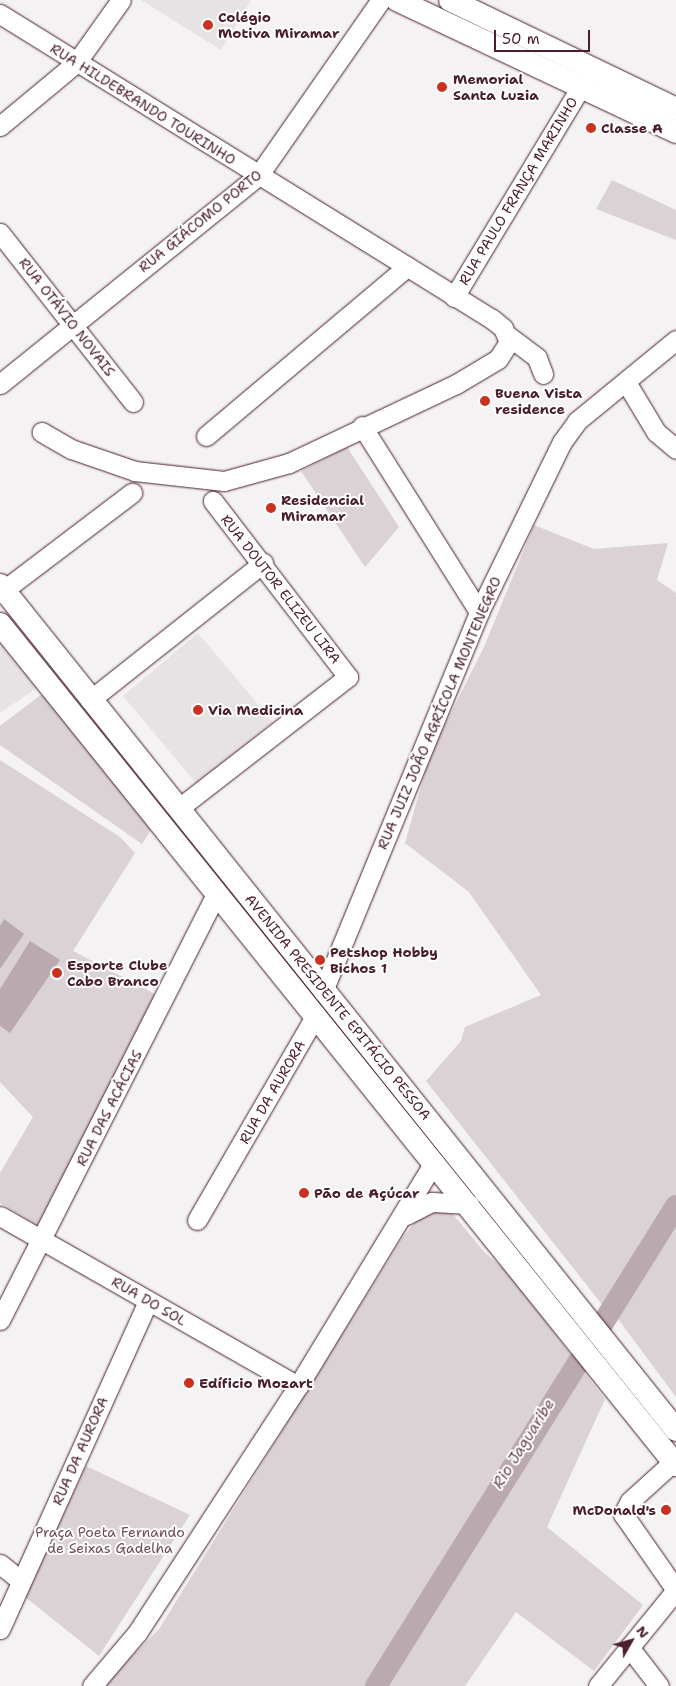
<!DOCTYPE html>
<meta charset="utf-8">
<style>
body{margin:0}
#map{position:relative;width:676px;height:1686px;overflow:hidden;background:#f4f2f2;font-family:"Shantell Sans",sans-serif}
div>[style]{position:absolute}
.built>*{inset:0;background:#e7e2e3;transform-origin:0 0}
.green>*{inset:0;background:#dbd2d5}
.water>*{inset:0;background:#baa9ae}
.river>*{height:22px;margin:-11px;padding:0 11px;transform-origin:11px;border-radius:11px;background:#baa9ae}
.roads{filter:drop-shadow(0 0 1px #4a1f2b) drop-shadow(0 0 1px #4a1f2b)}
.minor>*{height:19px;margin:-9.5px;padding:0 9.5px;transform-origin:9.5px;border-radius:9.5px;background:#fff}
.major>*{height:22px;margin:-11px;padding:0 11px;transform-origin:11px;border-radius:11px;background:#fff}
.dots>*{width:14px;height:14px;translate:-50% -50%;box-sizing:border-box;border:2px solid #fff;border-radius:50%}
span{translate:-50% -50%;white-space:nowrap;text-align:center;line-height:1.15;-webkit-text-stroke:4px #fff;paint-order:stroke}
.poi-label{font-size:14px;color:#4a1f2b;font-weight:700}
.left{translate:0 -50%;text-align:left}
.right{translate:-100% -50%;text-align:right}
.street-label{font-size:14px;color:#4a1f2b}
.park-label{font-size:14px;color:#6e4c56}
.water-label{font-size:15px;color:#714f59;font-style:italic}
.north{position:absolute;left:606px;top:1616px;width:50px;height:50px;-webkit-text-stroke:4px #fff;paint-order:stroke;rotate:52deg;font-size:14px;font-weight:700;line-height:20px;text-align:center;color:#4a1f2b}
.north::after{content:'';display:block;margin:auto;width:18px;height:22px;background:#4a1f2b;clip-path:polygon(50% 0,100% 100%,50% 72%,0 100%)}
.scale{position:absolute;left:494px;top:30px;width:96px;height:22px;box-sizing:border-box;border:2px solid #4a1f2b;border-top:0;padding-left:6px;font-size:15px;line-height:18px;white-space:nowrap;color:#4a1f2b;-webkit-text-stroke:4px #fff;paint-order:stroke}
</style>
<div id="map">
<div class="built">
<div style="clip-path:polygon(141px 0,251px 0,221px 50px)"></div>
<div style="left:198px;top:633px;width:116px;height:98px;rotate:50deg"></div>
<div style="clip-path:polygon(0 640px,37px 688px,0 713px)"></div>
</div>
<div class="green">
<div style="clip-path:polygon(612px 180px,676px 210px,676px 240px,596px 209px)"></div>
<div style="clip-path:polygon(347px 447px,399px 527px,365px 567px,301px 471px)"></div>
<div style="clip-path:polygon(534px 525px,594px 549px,668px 543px,657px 580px,676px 593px,676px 1206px,607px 1311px,426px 1081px,461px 1041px,465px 1027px,541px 995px,469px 892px,405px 843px,430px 754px,484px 647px)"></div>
<div style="clip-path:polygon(42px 694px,154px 825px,142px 844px,0 745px,0 726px)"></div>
<div style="clip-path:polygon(0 760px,120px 837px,135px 853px,73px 951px,155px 994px,39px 1226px,0 1203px,0 1173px,33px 1117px,0 1082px)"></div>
<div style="clip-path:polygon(439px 1207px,452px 1213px,485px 1253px,507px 1271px,605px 1399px,547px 1527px,643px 1605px,594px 1671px,516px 1612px,465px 1686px,102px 1686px,159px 1629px,402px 1238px,424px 1211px)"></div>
<div style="clip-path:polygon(676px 1221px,676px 1397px,618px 1319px)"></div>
<div style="clip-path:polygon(86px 1466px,190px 1515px,99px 1656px,25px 1597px)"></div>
</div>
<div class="water">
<div style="clip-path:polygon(4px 919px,24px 934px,0 969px,0 926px)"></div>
<div style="clip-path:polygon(30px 941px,60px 960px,10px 1033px,0 1026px,0 989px)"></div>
</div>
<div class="river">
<div style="left:376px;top:1686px;width:566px;rotate:-57.99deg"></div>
</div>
<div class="roads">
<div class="minor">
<div style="left:0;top:14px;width:579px;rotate:31.8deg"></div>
<div style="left:492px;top:319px;width:14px;rotate:39deg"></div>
<div style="left:503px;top:328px;width:15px;rotate:67deg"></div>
<div style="left:509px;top:342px;width:20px;rotate:123deg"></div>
<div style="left:498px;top:359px;width:49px;rotate:149.2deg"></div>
<div style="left:456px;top:384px;width:185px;rotate:154.7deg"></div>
<div style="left:289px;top:463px;width:67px;rotate:164.5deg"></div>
<div style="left:224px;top:481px;width:90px;rotate:-173.6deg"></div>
<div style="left:135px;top:471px;width:68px;rotate:-161deg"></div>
<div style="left:71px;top:449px;width:34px;rotate:-150deg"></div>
<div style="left:0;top:126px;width:99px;rotate:-39.7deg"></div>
<div style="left:76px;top:63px;width:77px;rotate:-54.5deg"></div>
<div style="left:0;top:233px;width:215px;rotate:51.8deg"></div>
<div style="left:454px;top:297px;width:248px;rotate:-58.9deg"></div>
<div style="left:507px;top:335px;width:38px;rotate:37deg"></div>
<div style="left:537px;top:358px;width:17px;rotate:69deg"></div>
<div style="left:626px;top:382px;width:58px;rotate:59deg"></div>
<div style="left:656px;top:432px;width:26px;rotate:40deg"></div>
<div style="left:0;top:384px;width:331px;rotate:-38.9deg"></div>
<div style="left:258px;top:176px;width:215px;rotate:-55.1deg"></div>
<div style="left:362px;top:426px;width:220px;rotate:57.8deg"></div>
<div style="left:206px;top:436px;width:263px;rotate:-40.1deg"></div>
<div style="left:4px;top:590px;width:161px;rotate:-37.2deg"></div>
<div style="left:90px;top:700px;width:221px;rotate:-38.4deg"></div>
<div style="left:179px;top:808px;width:214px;rotate:-37.8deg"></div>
<div style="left:348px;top:677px;width:222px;rotate:-127.5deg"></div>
<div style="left:323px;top:991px;width:410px;rotate:-67.6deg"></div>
<div style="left:479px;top:612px;width:189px;rotate:-64deg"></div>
<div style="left:562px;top:442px;width:26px;rotate:-54deg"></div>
<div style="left:577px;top:421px;width:128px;rotate:-39.3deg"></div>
<div style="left:406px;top:1215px;width:29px;rotate:-27deg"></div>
<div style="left:432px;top:1202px;width:37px;rotate:3deg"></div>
<div style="left:0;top:1216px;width:343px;rotate:29.7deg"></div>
<div style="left:197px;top:1220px;width:237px;rotate:-59.9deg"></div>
<div style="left:0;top:1320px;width:477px;rotate:-63.1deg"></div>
<div style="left:673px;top:1462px;width:58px;rotate:137.8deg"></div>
<div style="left:630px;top:1501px;width:15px;rotate:118deg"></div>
<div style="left:623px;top:1514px;width:93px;rotate:55.1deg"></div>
<div style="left:0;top:1564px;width:27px;rotate:39deg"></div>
<div style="left:0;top:1629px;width:360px;rotate:-65.7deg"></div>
<div style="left:629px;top:1647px;width:49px;rotate:52.4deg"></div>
<div style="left:92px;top:1686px;width:70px;rotate:-49.7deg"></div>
<div style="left:137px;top:1633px;width:295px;rotate:-56.9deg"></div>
<div style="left:298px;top:1386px;width:262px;rotate:-58.7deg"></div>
<div style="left:598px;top:1686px;width:124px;rotate:-50.9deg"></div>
</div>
<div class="major">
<div style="left:397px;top:0;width:309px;rotate:25.3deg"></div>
<div style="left:450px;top:0;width:251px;rotate:25.7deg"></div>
<div style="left:0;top:585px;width:1082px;rotate:51.34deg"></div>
<div style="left:0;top:624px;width:1079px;rotate:51.21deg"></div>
</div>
</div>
<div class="dots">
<div style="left:208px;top:25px;background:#c8321e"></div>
<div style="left:442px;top:87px;background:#c8321e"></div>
<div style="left:591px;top:128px;background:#c8321e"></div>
<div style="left:485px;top:401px;background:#c8321e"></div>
<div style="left:271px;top:508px;background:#c8321e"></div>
<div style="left:198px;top:710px;background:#c8321e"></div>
<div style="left:320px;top:960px;background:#c8321e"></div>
<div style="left:57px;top:973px;background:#c8321e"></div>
<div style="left:304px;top:1193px;background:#c8321e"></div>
<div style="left:189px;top:1383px;background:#c8321e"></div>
<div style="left:666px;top:1510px;background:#c8321e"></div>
</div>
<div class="poi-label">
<span class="left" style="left:218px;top:25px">Colégio<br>Motiva Miramar</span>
<span class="left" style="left:453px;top:87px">Memorial<br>Santa Luzia</span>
<span class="left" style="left:601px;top:128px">Classe A</span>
<span class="left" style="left:495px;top:401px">Buena Vista<br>residence</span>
<span class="left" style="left:281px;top:508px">Residencial<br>Miramar</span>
<span class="left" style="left:208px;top:710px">Via Medicina</span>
<span class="left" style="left:330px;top:960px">Petshop Hobby<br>Bichos 1</span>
<span class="left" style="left:67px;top:973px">Esporte Clube<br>Cabo Branco</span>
<span class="left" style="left:314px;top:1193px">Pão de Açúcar</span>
<span class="left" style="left:199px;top:1383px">Edíficio Mozart</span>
<span class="right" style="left:656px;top:1510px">McDonald's</span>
</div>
<div class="street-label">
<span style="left:143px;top:104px;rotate:32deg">RUA HILDEBRANDO TOURINHO</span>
<span style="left:518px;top:191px;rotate:-59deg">RUA PAULO FRANÇA MARINHO</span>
<span style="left:200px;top:221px;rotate:-39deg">RUA GIÁCOMO PORTO</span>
<span style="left:67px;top:317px;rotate:52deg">RUA OTÁVIO NOVAIS</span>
<span style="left:281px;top:589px;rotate:52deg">RUA DOUTOR ELIZEU LIRA</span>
<span style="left:439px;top:713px;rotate:-67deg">RUA JUIZ JOÃO AGRÍCOLA MONTENEGRO</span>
<span style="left:338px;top:1007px;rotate:51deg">AVENIDA PRESIDENTE EPITÁCIO PESSOA</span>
<span style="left:272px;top:1092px;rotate:-60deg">RUA DA AURORA</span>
<span style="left:109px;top:1108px;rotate:-63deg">RUA DAS ACÁCIAS</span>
<span style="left:149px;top:1301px;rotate:30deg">RUA DO SOL</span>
<span style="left:80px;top:1451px;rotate:-66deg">RUA DA AURORA</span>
</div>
<div class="park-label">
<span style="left:110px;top:1540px">Praça Poeta Fernando<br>de Seixas Gadelha</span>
</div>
<div class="water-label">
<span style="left:524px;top:1444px;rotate:-58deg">Rio Jaguaribe</span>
</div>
<div class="north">N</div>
<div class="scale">50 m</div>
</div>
